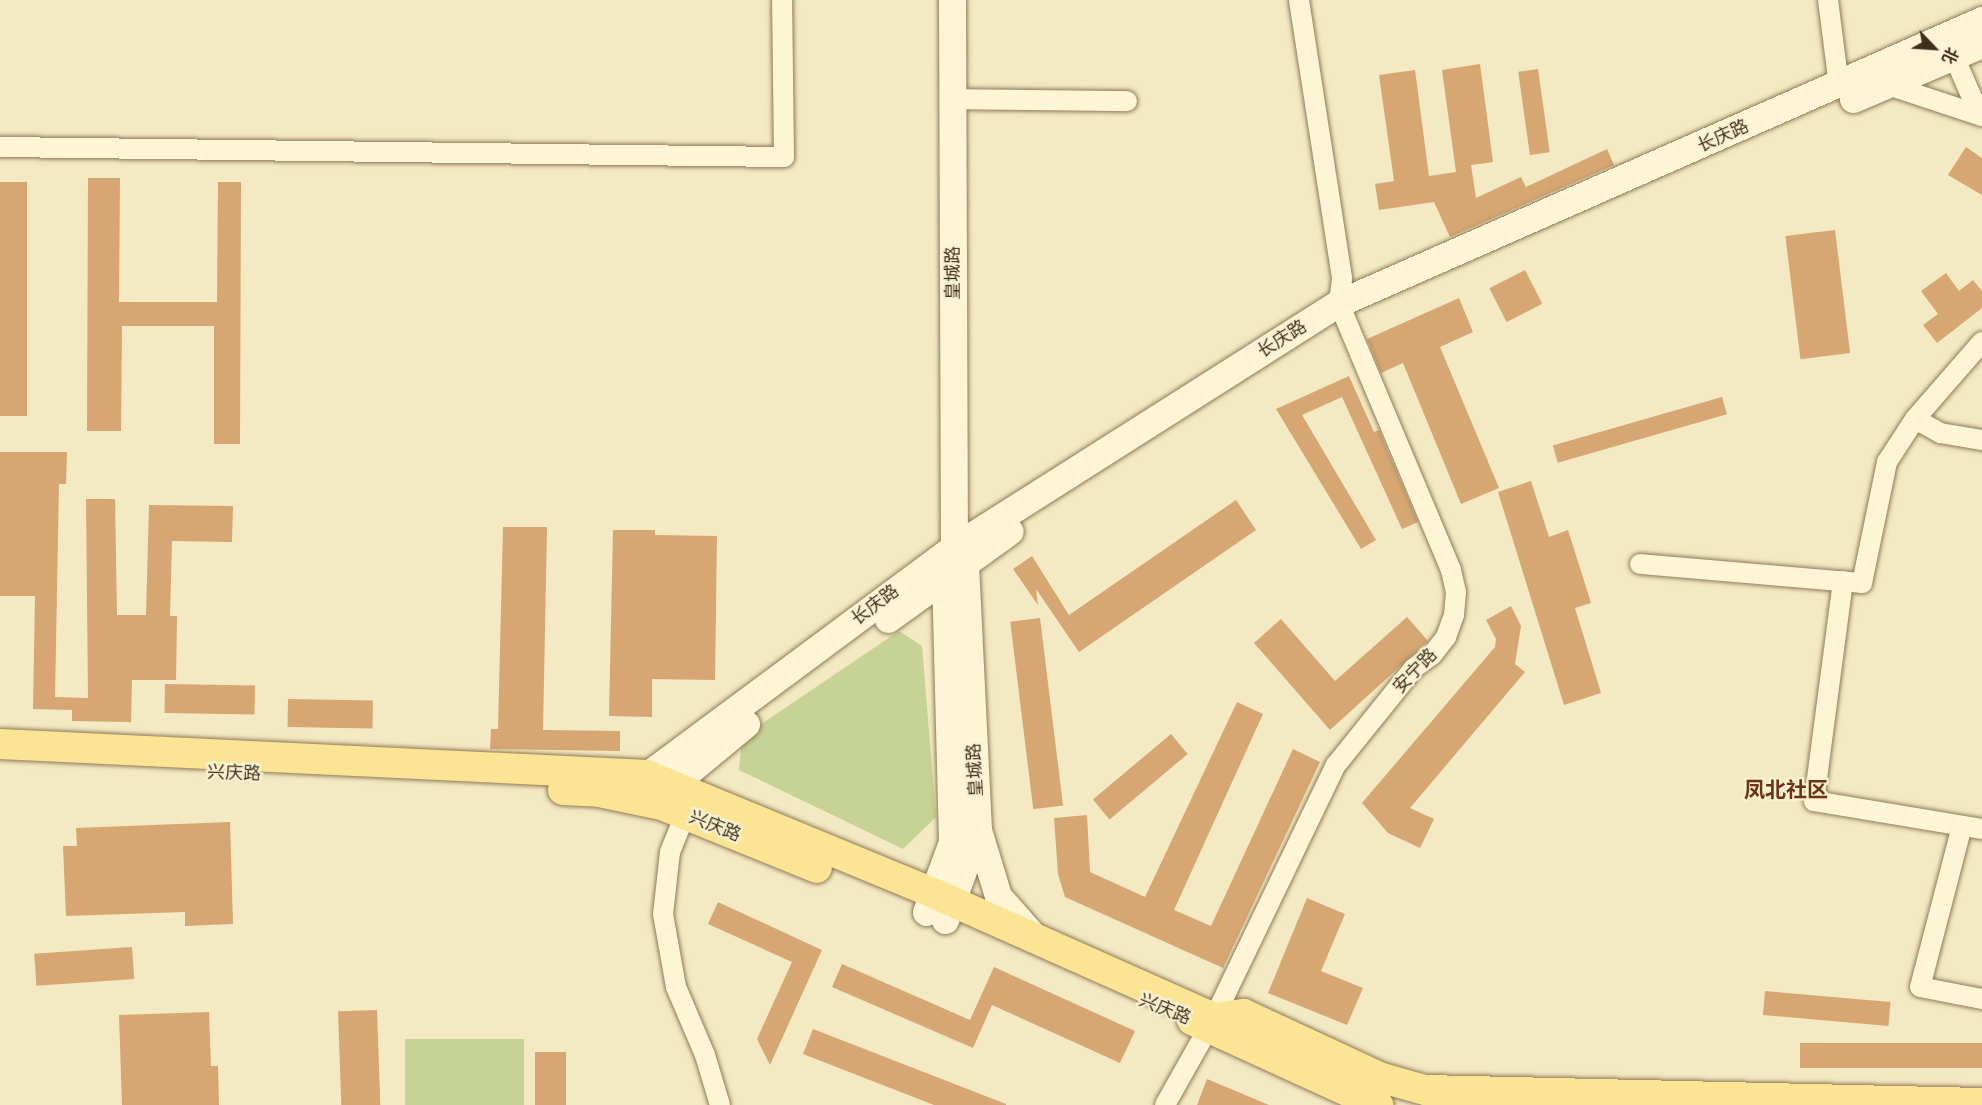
<!DOCTYPE html>
<meta charset="utf-8">
<style>
body{margin:0}
#map{position:relative;width:1982px;height:1105px;overflow:hidden;background:#f3e9c2;font-family:"Libre Baskerville","Noto Sans SC",serif}
div>[style]{position:absolute}
.green>*{inset:0;background:#c6d394;transform-origin:0 0}
.building>*{inset:0;background:#d6a673;transform-origin:0 0}
.roads{filter:drop-shadow(0 0 2px #907a56) drop-shadow(0 0 2px #907a56)}
.street>*{height:20px;margin:-10px;padding:0 10px;transform-origin:10px;border-radius:10px;background:#fdf5d6}
.secondary>*{height:27px;margin:-13.5px;padding:0 13.5px;transform-origin:13.5px;border-radius:13.5px;background:#fdf5d6}
.primary>*{height:30px;margin:-15px;padding:0 15px;transform-origin:15px;border-radius:15px;background:#fbe595}
span{translate:-50% -50%;white-space:nowrap;text-align:center;line-height:1.15;-webkit-text-stroke:4.5px #faf2d2;paint-order:stroke}
.street-label{font-size:18px;color:#3e301c}
.quarter-label{font-size:21px;color:#703116;font-weight:700}
.north{position:absolute;left:1904px;top:18px;width:60px;height:60px;-webkit-text-stroke:4px #faf2d2;paint-order:stroke;rotate:115deg;font-size:16px;font-weight:700;line-height:24px;text-align:center;color:#3e301c}
.north::after{content:'';display:block;margin:auto;width:21px;height:27px;background:#3e301c;clip-path:polygon(50% 0,100% 100%,50% 72%,0 100%)}
</style>
<div id="map">
<div class="green">
<div style="clip-path:polygon(899px 631px,922px 646px,936px 817px,903px 849px,739px 770px,742px 737px)"></div>
<div style="left:524px;top:1039px;width:66px;height:119px;rotate:90deg"></div>
</div>
<div class="building">
<div style="clip-path:polygon(1480px 64px,1493px 162px,1471px 165px,1476px 198px,1521px 177px,1526px 187px,1607px 149px,1614px 165px,1450px 237px,1434px 202px,1379px 210px,1375px 184px,1394px 181px,1379px 75px,1415px 70px,1429px 176px,1456px 172px,1442px 70px)"></div>
<div style="left:1538px;top:69px;width:84px;height:20px;rotate:82deg"></div>
<div style="clip-path:polygon(1966px 147px,1982px 158px,1982px 195px,1948px 175px)"></div>
<div style="clip-path:polygon(88px 178px,120px 178px,119px 302px,217px 302px,218px 182px,241px 182px,240px 444px,214px 444px,214px 326px,122px 326px,121px 431px,87px 431px)"></div>
<div style="left:0;top:182px;width:27px;height:234px"></div>
<div style="left:1835px;top:230px;width:124px;height:50px;rotate:83deg"></div>
<div style="left:1525px;top:270px;width:38px;height:40px;rotate:63deg"></div>
<div style="clip-path:polygon(1946px 273px,1959px 291px,1973px 280px,1982px 291px,1982px 308px,1937px 343px,1923px 325px,1938px 314px,1921px 291px)"></div>
<div style="clip-path:polygon(1459px 298px,1473px 332px,1440px 347px,1499px 488px,1461px 504px,1403px 363px,1381px 373px,1367px 339px)"></div>
<div style="clip-path:polygon(1349px 376px,1374px 432px,1379px 430px,1418px 522px,1402px 529px,1342px 397px,1302px 415px,1376px 540px,1361px 549px,1276px 409px)"></div>
<div style="left:1722px;top:397px;width:18px;height:176px;rotate:74deg"></div>
<div style="clip-path:polygon(0 452px,67px 452px,66px 484px,59px 484px,55px 697px,88px 698px,86px 499px,115px 499px,117px 615px,146px 615px,149px 505px,233px 506px,232px 542px,172px 541px,170px 616px,177px 616px,176px 680px,132px 680px,131px 722px,72px 721px,72px 710px,33px 709px,35px 596px,0 596px)"></div>
<div style="clip-path:polygon(1531px 481px,1549px 537px,1568px 530px,1591px 603px,1575px 608px,1601px 693px,1564px 705px,1498px 492px)"></div>
<div style="clip-path:polygon(1236px 500px,1256px 530px,1079px 652px,1036px 589px,1038px 605px,1013px 569px,1032px 556px,1069px 615px)"></div>
<div style="clip-path:polygon(503px 527px,547px 527px,543px 730px,620px 731px,620px 751px,490px 749px,491px 729px,498px 729px)"></div>
<div style="clip-path:polygon(613px 530px,655px 530px,655px 535px,717px 536px,715px 680px,652px 679px,652px 717px,609px 716px)"></div>
<div style="clip-path:polygon(1511px 606px,1521px 626px,1515px 664px,1525px 672px,1410px 808px,1434px 819px,1420px 848px,1388px 833px,1362px 803px,1495px 647px,1496px 639px,1486px 620px)"></div>
<div style="clip-path:polygon(1407px 617px,1428px 641px,1330px 730px,1254px 643px,1281px 619px,1335px 681px)"></div>
<div style="left:1040px;top:618px;width:189px;height:30px;rotate:83deg"></div>
<div style="left:165px;top:684px;width:90px;height:29px;rotate:1deg"></div>
<div style="left:288px;top:699px;width:85px;height:28px;rotate:1deg"></div>
<div style="clip-path:polygon(1237px 702px,1263px 714px,1174px 910px,1211px 926px,1293px 749px,1320px 762px,1223px 968px,1065px 897px,1058px 874px,1054px 818px,1087px 815px,1090px 872px,1145px 897px)"></div>
<div style="left:1171px;top:734px;width:26px;height:102px;rotate:50deg"></div>
<div style="clip-path:polygon(230px 822px,233px 924px,185px 926px,185px 912px,66px 916px,63px 846px,77px 846px,76px 828px)"></div>
<div style="clip-path:polygon(1307px 898px,1345px 914px,1321px 971px,1363px 988px,1347px 1025px,1268px 993px)"></div>
<div style="clip-path:polygon(718px 902px,822px 950px,770px 1065px,757px 1039px,792px 962px,708px 924px)"></div>
<div style="left:132px;top:947px;width:32px;height:98px;rotate:86deg"></div>
<div style="clip-path:polygon(842px 964px,970px 1020px,994px 967px,1135px 1031px,1120px 1063px,992px 1005px,973px 1048px,832px 987px)"></div>
<div style="left:1765px;top:991px;width:126px;height:24px;rotate:5deg"></div>
<div style="left:377px;top:1010px;width:95px;height:39px;rotate:88deg"></div>
<div style="clip-path:polygon(209px 1012px,211px 1066px,218px 1066px,219px 1105px,122px 1105px,119px 1015px)"></div>
<div style="clip-path:polygon(813px 1029px,1006px 1104px,1006px 1105px,934px 1105px,803px 1054px)"></div>
<div style="left:1800px;top:1043px;width:182px;height:25px"></div>
<div style="left:535px;top:1052px;width:31px;height:53px"></div>
<div style="clip-path:polygon(1207px 1079px,1269px 1105px,1197px 1105px)"></div>
</div>
<div class="roads">
<div class="street">
<div style="left:1828px;top:0;width:87px;rotate:82.7deg"></div>
<div style="left:1949px;top:45px;width:60px;rotate:66.4deg"></div>
<div style="left:1973px;top:100px;width:13px;rotate:45deg"></div>
<div style="left:1882px;top:83px;width:105px;rotate:18.3deg"></div>
<div style="left:952px;top:99px;width:175px;rotate:0.7deg"></div>
<div style="left:0;top:147px;width:784px;rotate:0.73deg"></div>
<div style="left:784px;top:157px;width:157px;rotate:-90.7deg"></div>
<div style="left:1915px;top:419px;width:29px;rotate:29deg"></div>
<div style="left:1940px;top:433px;width:43px;rotate:9.5deg"></div>
<div style="left:1640px;top:564px;width:223px;rotate:4.9deg"></div>
<div style="left:1862px;top:583px;width:124px;rotate:-78.3deg"></div>
<div style="left:1887px;top:462px;width:51px;rotate:-56.9deg"></div>
<div style="left:1915px;top:419px;width:102px;rotate:-49deg"></div>
<div style="left:1843px;top:581px;width:222px;rotate:97.5deg"></div>
<div style="left:1814px;top:801px;width:170px;rotate:9.5deg"></div>
<div style="left:689px;top:805px;width:51px;rotate:112deg"></div>
<div style="left:670px;top:852px;width:62px;rotate:96.4deg"></div>
<div style="left:663px;top:914px;width:74px;rotate:79.9deg"></div>
<div style="left:676px;top:987px;width:74px;rotate:66.9deg"></div>
<div style="left:705px;top:1055px;width:52px;rotate:73.3deg"></div>
<div style="left:1962px;top:826px;width:166px;rotate:104.6deg"></div>
<div style="left:1920px;top:987px;width:63px;rotate:11deg"></div>
<div style="left:1165px;top:1105px;width:100px;rotate:-60.6deg"></div>
<div style="left:1214px;top:1018px;width:281px;rotate:-64.3deg"></div>
<div style="left:1336px;top:765px;width:124px;rotate:-51.2deg"></div>
<div style="left:1414px;top:668px;width:22px;rotate:-36deg"></div>
<div style="left:1432px;top:655px;width:23px;rotate:-52deg"></div>
<div style="left:1446px;top:637px;width:23px;rotate:-70deg"></div>
<div style="left:1454px;top:615px;width:23px;rotate:-85deg"></div>
<div style="left:1456px;top:592px;width:23px;rotate:-103deg"></div>
<div style="left:1451px;top:570px;width:290px;rotate:-112.8deg"></div>
<div style="left:1339px;top:303px;width:25px;rotate:-83deg"></div>
<div style="left:1342px;top:278px;width:281px;rotate:-98.8deg"></div>
</div>
<div class="secondary">
<div style="left:1853px;top:99px;width:140px;rotate:-23.1deg"></div>
<div style="left:888px;top:619px;width:150px;rotate:-35.8deg"></div>
<div style="left:641px;top:792px;width:18px;rotate:-71deg"></div>
<div style="left:647px;top:775px;width:382px;rotate:-36.6deg"></div>
<div style="left:954px;top:547px;width:456px;rotate:-32.4deg"></div>
<div style="left:1339px;top:303px;width:703px;rotate:-23.76deg"></div>
<div style="left:664px;top:802px;width:19px;rotate:-65deg"></div>
<div style="left:672px;top:785px;width:96px;rotate:-39.5deg"></div>
<div style="left:978px;top:830px;width:69px;rotate:73.1deg"></div>
<div style="left:998px;top:896px;width:56px;rotate:48.6deg"></div>
<div style="left:926px;top:912px;width:75px;rotate:-69.6deg"></div>
<div style="left:952px;top:842px;width:265px;rotate:-91.5deg"></div>
<div style="left:945px;top:577px;width:31px;rotate:-73deg"></div>
<div style="left:954px;top:547px;width:547px;rotate:-90.21deg"></div>
<div style="left:945px;top:920px;width:96px;rotate:-69.9deg"></div>
<div style="left:978px;top:830px;width:267px;rotate:-92.8deg"></div>
<div style="left:965px;top:563px;width:12px;rotate:-125deg"></div>
</div>
<div class="primary">
<div style="left:0;top:744px;width:648px;rotate:2.74deg"></div>
<div style="left:647px;top:775px;width:309px;rotate:22.4deg"></div>
<div style="left:933px;top:893px;width:308px;rotate:24deg"></div>
<div style="left:1214px;top:1018px;width:30px;rotate:-8deg"></div>
<div style="left:1244px;top:1014px;width:152px;rotate:24.9deg"></div>
<div style="left:1382px;top:1078px;width:45px;rotate:15.6deg"></div>
<div style="left:1425px;top:1090px;width:557px;rotate:1.34deg"></div>
<div style="left:563px;top:790px;width:36px;rotate:3deg"></div>
<div style="left:599px;top:792px;width:64px;rotate:11.7deg"></div>
<div style="left:662px;top:805px;width:167px;rotate:22.1deg"></div>
<div style="left:1192px;top:1020px;width:205px;rotate:24.6deg"></div>
</div>
</div>
<div class="street-label">
<span style="left:1723px;top:136px;rotate:-24deg">长庆路</span>
<span style="left:953px;top:273px;rotate:-90deg">皇城路</span>
<span style="left:1282px;top:339px;rotate:-32deg">长庆路</span>
<span style="left:875px;top:605px;rotate:-37deg">长庆路</span>
<span style="left:1415px;top:671px;rotate:-46deg">安宁路</span>
<span style="left:975px;top:770px;rotate:-93deg">皇城路</span>
<span style="left:234px;top:773px;rotate:2deg">兴庆路</span>
<span style="left:715px;top:826px;rotate:22deg">兴庆路</span>
<span style="left:1165px;top:1009px;rotate:22deg">兴庆路</span>
</div>
<div class="quarter-label">
<span style="left:1786px;top:790px">凤北社区</span>
</div>
<div class="north">北</div>
</div>
